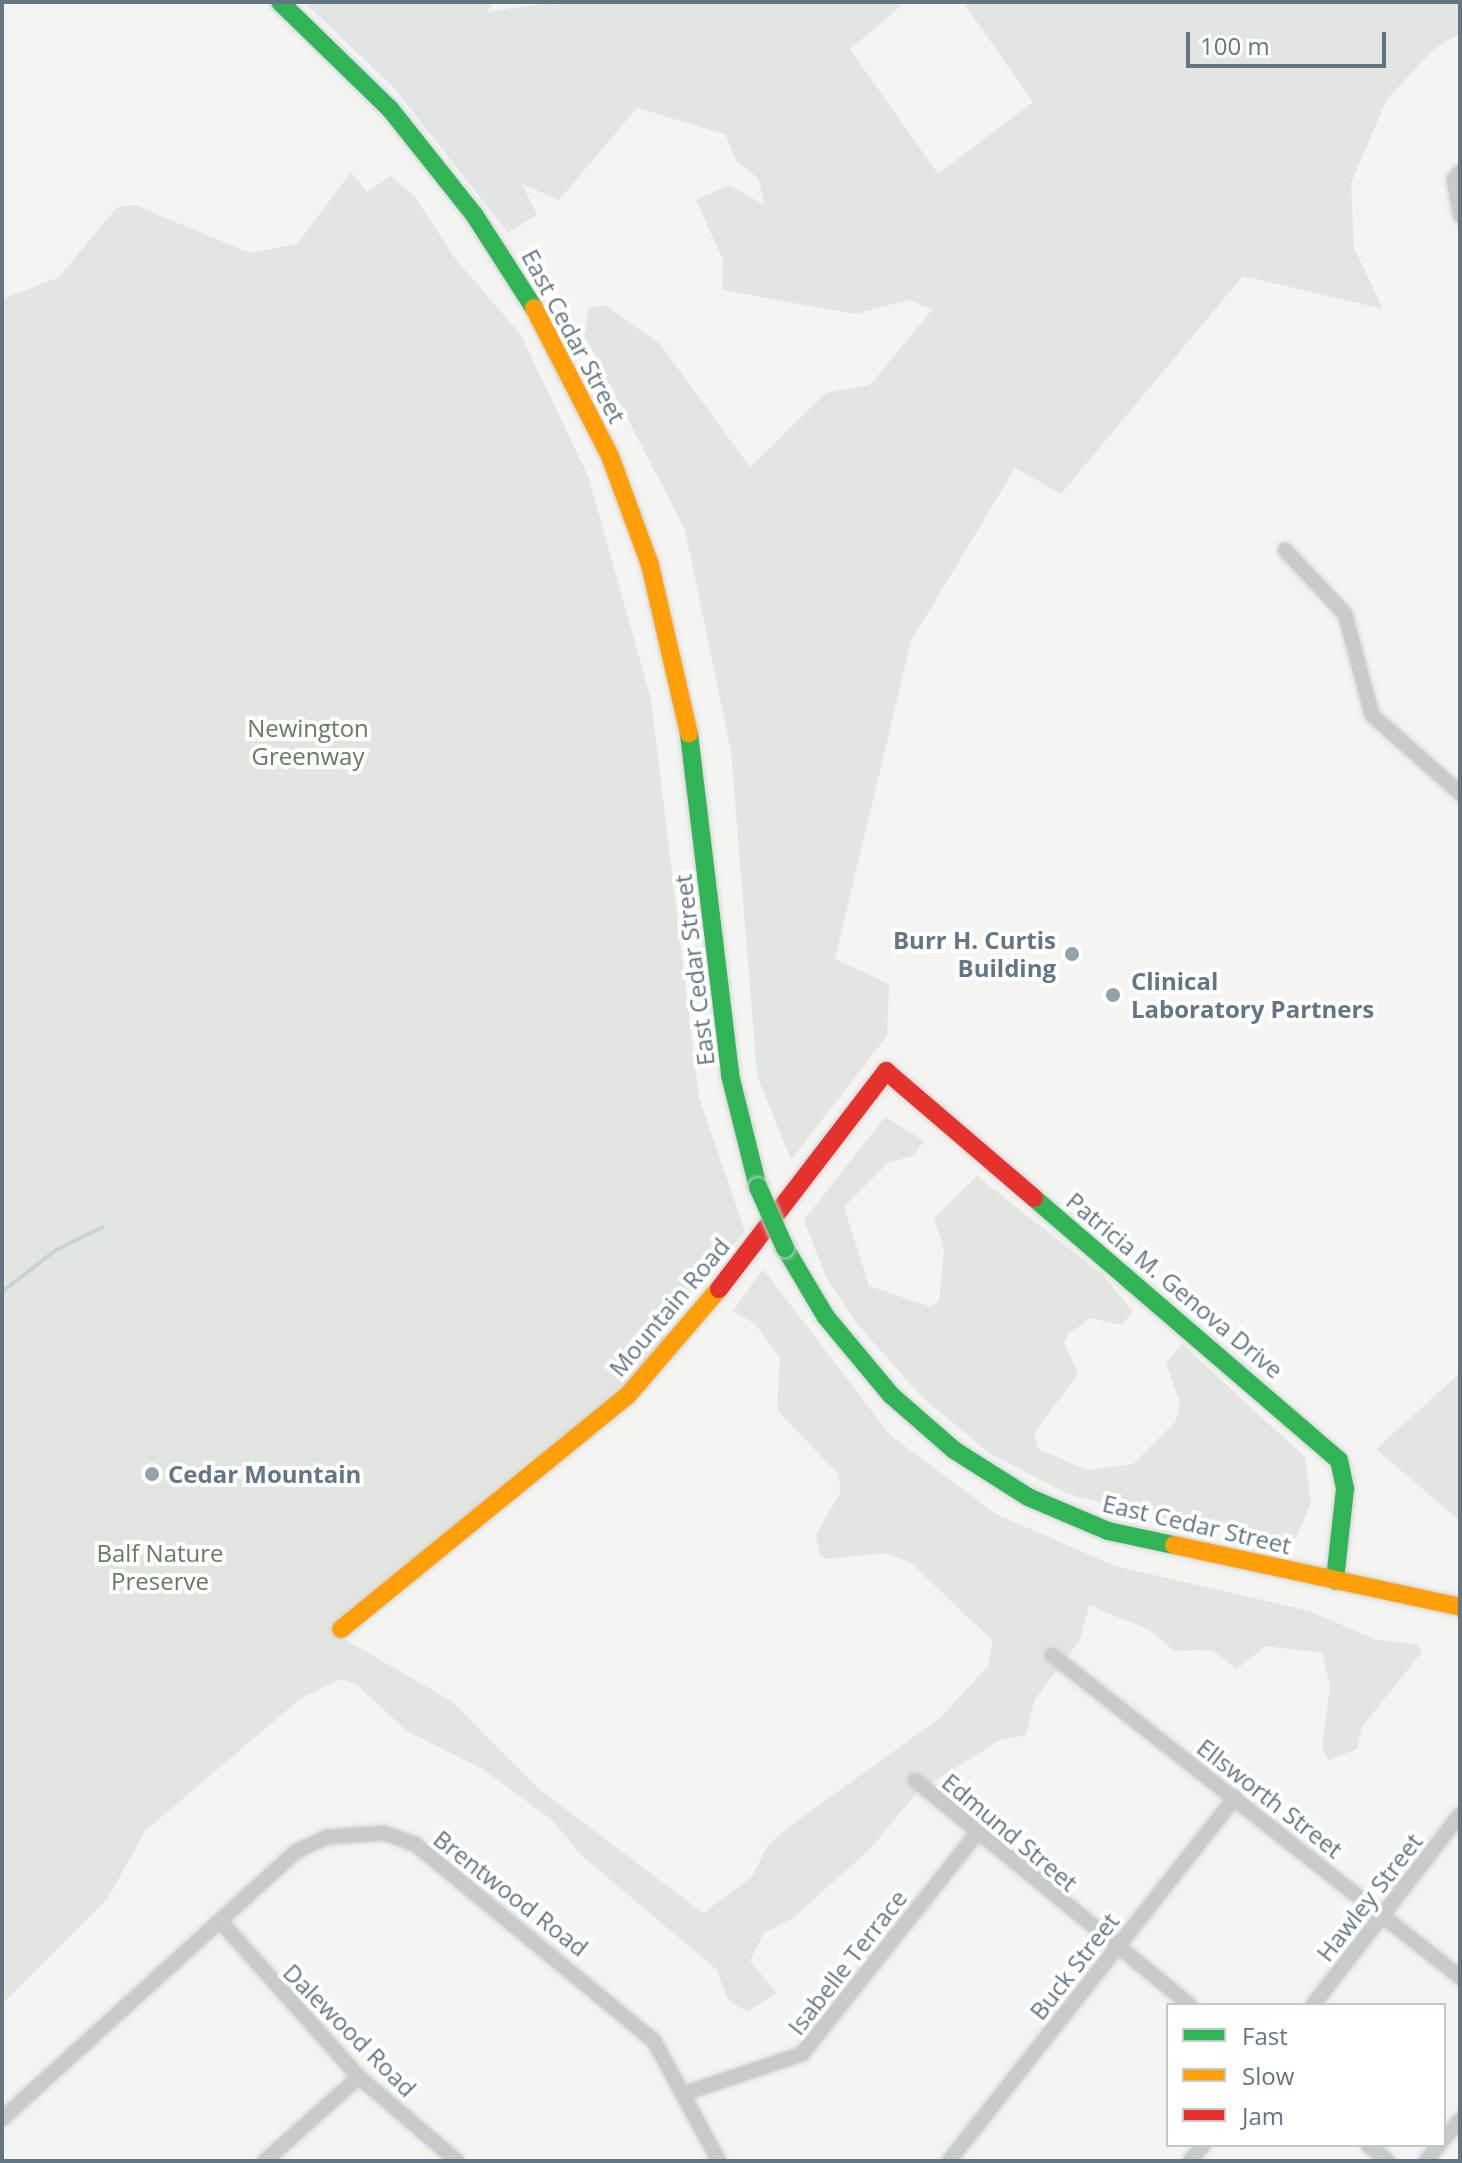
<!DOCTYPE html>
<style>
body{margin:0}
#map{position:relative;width:1462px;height:2163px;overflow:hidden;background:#f4f4f3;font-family:"Open Sans",sans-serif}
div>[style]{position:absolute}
.built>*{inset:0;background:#e3e4e4}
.green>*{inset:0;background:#e3e6e0}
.stream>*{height:4px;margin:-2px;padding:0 2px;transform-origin:2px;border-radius:2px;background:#c8d1d4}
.roads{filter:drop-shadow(0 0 2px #d1d2d3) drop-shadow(0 0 2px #d1d2d3)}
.street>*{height:14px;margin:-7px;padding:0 7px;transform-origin:7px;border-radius:7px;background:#c9caca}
.fast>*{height:18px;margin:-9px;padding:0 9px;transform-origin:9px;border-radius:9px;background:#30b455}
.slow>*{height:18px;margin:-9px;padding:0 9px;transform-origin:9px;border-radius:9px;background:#ff9f0a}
.jam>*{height:18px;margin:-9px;padding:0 9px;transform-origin:9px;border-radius:9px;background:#e5322d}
.bridges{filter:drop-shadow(0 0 2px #d1d2d3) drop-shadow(0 0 2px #d1d2d3)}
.fast-bridge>*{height:18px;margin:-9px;padding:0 9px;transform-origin:9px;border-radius:9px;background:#30b455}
.dots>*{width:22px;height:22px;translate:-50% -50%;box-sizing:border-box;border:4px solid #fff;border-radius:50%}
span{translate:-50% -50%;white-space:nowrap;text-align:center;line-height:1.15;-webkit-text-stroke:8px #fff;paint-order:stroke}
.street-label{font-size:24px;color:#647683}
.park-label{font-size:24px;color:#687a63}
.poi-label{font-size:24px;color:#647683;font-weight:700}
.right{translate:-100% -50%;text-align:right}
.left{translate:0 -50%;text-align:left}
.frame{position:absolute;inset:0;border:4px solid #647683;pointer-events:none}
.legend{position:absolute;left:1166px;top:2003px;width:280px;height:144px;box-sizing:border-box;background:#fff;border:2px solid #c1c8cd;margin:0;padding:10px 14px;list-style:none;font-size:24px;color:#647683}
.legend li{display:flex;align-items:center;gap:16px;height:40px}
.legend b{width:40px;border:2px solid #c1c8cd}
.scale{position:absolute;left:1186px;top:32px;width:200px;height:36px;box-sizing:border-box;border:4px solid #647683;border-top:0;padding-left:10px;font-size:24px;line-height:28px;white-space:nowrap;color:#647683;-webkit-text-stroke:6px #fff;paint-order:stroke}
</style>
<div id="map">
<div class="built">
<div style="clip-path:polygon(304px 2px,495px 2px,487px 12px,554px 2px,563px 39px,586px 76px,590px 109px,522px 184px,537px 215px,508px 233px,394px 88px)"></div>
</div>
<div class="green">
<div style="clip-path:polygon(554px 2px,906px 2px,850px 49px,938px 174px,1033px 102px,963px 2px,1460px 2px,1460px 33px,1434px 49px,1387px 99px,1351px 183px,1354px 248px,1383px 309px,1243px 276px,1061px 494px,1015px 468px,911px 641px,835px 959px,889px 984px,887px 1036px,791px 1160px,757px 1075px,731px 751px,685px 530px,584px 334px,589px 308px,605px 305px,660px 344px,750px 467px,826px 393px,870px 385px,932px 310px,909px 300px,855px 314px,722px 290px,723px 260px,696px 200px,729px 185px,765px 205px,758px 178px,736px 161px,725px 134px,637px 108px,559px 200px,522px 184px,589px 109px,586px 76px,563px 39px)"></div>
<div style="clip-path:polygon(351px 172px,367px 192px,391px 176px,415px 197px,454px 257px,521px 335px,588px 476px,651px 699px,699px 1097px,745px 1232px,656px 1331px,669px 1339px,627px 1390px,339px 1636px,453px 1702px,538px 1788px,703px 1913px,752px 1877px,768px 1845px,787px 1828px,940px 1718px,988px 1666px,993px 1641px,912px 1564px,887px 1553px,826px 1559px,819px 1553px,816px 1535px,841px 1491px,838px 1474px,777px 1410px,780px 1358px,755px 1324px,733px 1311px,763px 1269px,891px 1436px,996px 1514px,1115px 1566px,1310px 1611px,1376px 1640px,1417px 1644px,1422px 1652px,1362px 1727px,1357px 1749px,1328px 1760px,1322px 1747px,1330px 1687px,1322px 1653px,1266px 1646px,1237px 1669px,1212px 1650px,1174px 1651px,1151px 1631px,1089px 1605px,1080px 1640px,1035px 1699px,1026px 1735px,1000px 1740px,918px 1791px,871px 1848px,793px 1918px,763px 1934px,750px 1961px,777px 1993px,747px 2012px,728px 2000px,717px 1970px,581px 1855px,552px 1820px,481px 1768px,407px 1731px,357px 1685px,341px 1679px,300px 1699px,145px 1831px,108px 1898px,2px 2004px,2px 299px,59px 277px,117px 207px,135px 205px,250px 253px,297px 244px)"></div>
<div style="clip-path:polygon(885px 1117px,924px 1141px,914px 1155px,888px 1163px,844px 1207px,869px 1286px,931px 1307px,939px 1301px,944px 1250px,934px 1218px,977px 1176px,1103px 1275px,1133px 1311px,1122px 1325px,1091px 1318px,1068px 1334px,1064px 1342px,1078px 1374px,1034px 1433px,1038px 1449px,1087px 1470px,1133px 1464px,1176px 1421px,1180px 1403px,1166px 1363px,1182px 1344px,1305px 1457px,1311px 1503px,1296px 1538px,1270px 1545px,1068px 1494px,989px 1453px,922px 1397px,857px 1324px,826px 1277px,804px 1220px)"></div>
<div style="clip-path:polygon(1460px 1373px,1460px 1521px,1376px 1449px)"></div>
</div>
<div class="stream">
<div style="left:2px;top:1292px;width:68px;rotate:-37.9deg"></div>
<div style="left:56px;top:1250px;width:52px;rotate:-26.1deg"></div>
</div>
<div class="roads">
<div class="street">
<div style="left:1460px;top:172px;width:10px;rotate:127deg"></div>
<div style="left:1454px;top:180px;width:36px;rotate:80deg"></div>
<div style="left:1285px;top:550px;width:88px;rotate:46.8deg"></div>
<div style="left:1345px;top:614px;width:105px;rotate:75deg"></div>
<div style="left:1372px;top:715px;width:118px;rotate:41.6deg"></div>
<div style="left:1052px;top:1655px;width:520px;rotate:38.28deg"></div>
<div style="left:915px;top:1780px;width:355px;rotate:39.3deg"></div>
<div style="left:220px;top:1921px;width:209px;rotate:48.3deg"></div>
<div style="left:359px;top:2077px;width:129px;rotate:40.6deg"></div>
<div style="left:1313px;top:2005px;width:240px;rotate:-52.3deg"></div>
<div style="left:683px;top:2094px;width:126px;rotate:-18.6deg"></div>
<div style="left:802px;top:2054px;width:278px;rotate:-51.6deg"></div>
<div style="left:2px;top:2119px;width:399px;rotate:-42.3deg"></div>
<div style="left:297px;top:1851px;width:33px;rotate:-25deg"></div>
<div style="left:327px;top:1837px;width:57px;rotate:-4deg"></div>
<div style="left:384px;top:1833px;width:33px;rotate:20deg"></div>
<div style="left:415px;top:1844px;width:310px;rotate:39.5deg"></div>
<div style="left:654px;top:2041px;width:136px;rotate:61.6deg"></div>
<div style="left:1444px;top:2139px;width:25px;rotate:-50deg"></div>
<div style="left:1368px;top:2145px;width:26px;rotate:39deg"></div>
<div style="left:265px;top:2161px;width:126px;rotate:-41.8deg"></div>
<div style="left:949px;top:2161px;width:463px;rotate:-51.8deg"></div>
<div style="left:1190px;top:2161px;width:21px;rotate:-51deg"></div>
<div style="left:1426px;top:2161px;width:21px;rotate:-51deg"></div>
</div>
<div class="fast">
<div style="left:280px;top:2px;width:153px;rotate:44.2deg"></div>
<div style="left:390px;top:109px;width:137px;rotate:51.5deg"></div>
<div style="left:475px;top:216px;width:109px;rotate:57.3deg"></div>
<div style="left:689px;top:734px;width:343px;rotate:83.1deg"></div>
<div style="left:730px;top:1075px;width:115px;rotate:76deg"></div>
<div style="left:1034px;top:1198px;width:402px;rotate:40.7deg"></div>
<div style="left:1339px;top:1460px;width:30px;rotate:78deg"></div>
<div style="left:1345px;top:1489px;width:92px;rotate:96.3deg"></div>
<div style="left:785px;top:1248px;width:80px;rotate:59.3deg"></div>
<div style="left:826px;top:1317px;width:102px;rotate:50.2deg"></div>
<div style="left:891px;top:1395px;width:84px;rotate:41.1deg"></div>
<div style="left:954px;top:1450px;width:88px;rotate:32.4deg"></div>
<div style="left:1028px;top:1497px;width:87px;rotate:23deg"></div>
<div style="left:1108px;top:1531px;width:67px;rotate:12deg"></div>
</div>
<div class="slow">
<div style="left:534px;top:308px;width:166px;rotate:62.8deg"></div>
<div style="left:610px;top:456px;width:116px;rotate:69.8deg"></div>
<div style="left:650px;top:565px;width:173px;rotate:77deg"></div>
<div style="left:1174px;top:1545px;width:293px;rotate:12.2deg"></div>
<div style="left:341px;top:1629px;width:370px;rotate:-39.2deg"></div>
<div style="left:628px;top:1395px;width:140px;rotate:-49.4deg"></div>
</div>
<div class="jam">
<div style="left:719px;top:1289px;width:275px;rotate:-52.5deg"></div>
<div style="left:886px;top:1071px;width:195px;rotate:40.6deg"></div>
</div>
</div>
<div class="bridges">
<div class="fast-bridge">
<div style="left:758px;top:1187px;width:67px;rotate:66.1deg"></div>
</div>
</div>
<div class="dots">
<div style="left:1072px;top:954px;background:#96a2aa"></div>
<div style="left:1113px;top:995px;background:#96a2aa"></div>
<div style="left:152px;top:1474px;background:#96a2aa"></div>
</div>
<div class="street-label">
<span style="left:574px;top:336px;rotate:62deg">East Cedar Street</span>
<span style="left:694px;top:970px;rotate:-97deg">East Cedar Street</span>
<span style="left:1175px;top:1285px;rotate:40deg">Patricia M. Genova Drive</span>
<span style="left:669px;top:1307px;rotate:-50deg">Mountain Road</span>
<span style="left:1197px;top:1524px;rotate:13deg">East Cedar Street</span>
<span style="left:1270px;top:1798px;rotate:38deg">Ellsworth Street</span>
<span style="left:1010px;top:1832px;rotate:40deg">Edmund Street</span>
<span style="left:511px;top:1893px;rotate:38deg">Brentwood Road</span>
<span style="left:1369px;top:1897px;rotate:-52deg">Hawley Street</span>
<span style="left:847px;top:1962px;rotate:-52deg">Isabelle Terrace</span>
<span style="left:1074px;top:1966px;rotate:-52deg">Buck Street</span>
<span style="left:350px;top:2030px;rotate:45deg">Dalewood Road</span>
</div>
<div class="park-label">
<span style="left:308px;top:742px">Newington<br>Greenway</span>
<span style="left:160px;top:1567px">Balf Nature<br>Preserve</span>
</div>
<div class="poi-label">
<span class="right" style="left:1056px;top:954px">Burr H. Curtis<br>Building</span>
<span class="left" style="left:1131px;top:995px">Clinical<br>Laboratory Partners</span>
<span class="left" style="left:168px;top:1474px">Cedar Mountain</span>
</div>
<div class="frame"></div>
<ul class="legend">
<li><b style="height:10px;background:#30b455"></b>Fast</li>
<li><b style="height:10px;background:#ff9f0a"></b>Slow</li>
<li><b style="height:10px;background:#e5322d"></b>Jam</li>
</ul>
<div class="scale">100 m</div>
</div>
